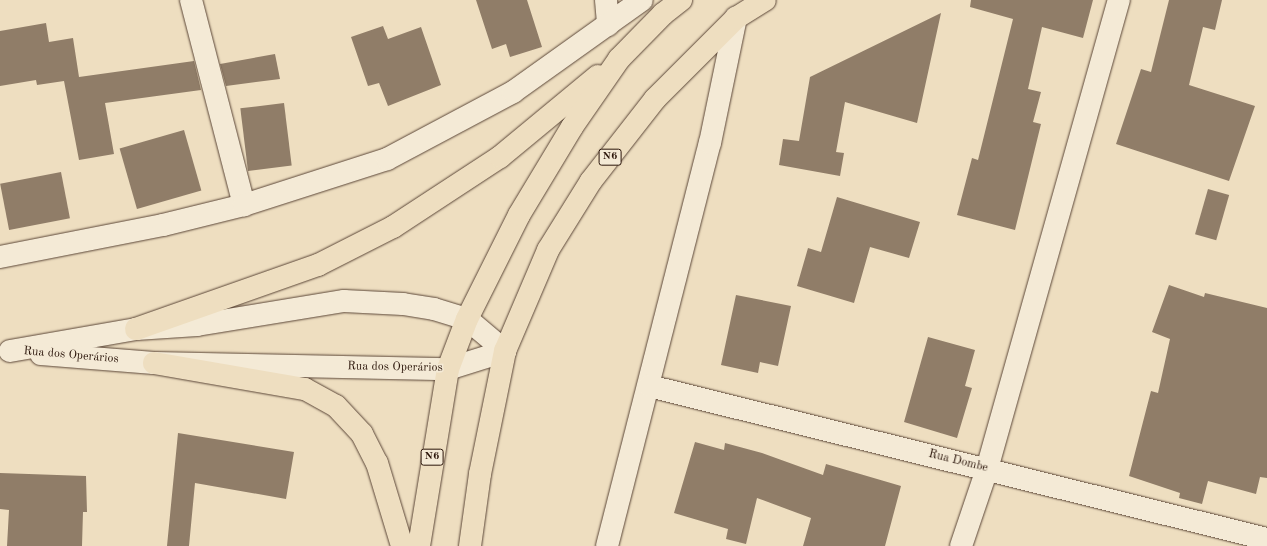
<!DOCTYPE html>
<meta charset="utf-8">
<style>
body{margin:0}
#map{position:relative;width:1267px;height:546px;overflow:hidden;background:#eedec0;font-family:"Old Standard TT",serif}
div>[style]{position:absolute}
.building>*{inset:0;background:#907d68;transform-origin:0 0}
.roads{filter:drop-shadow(0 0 1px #5b4637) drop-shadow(0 0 1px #5b4637)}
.minor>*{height:22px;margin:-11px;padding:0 11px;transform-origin:11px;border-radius:11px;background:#f4ead6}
.tertiary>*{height:22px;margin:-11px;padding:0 11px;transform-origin:11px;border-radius:11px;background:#f4ead6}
.trunk>*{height:22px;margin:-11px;padding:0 11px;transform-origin:11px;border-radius:11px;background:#eedec0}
span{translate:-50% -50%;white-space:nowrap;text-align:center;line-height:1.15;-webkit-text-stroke:3px #f4ead6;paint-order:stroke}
.shield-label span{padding:1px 3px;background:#f4ead6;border:1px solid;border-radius:3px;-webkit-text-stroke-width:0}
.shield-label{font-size:11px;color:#2a1409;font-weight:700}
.street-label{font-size:12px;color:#2a1409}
</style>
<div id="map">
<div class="building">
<div style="clip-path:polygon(476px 0,527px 0,542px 47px,510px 57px,506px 44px,492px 49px)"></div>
<div style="clip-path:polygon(971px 0,1093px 0,1083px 38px,1042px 27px,1028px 89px,1041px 92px,1033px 122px,1041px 124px,1015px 230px,957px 215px,972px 158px,978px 160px,1013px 19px,970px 7px)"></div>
<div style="clip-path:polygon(1169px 0,1222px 0,1215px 30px,1203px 27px,1189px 85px,1255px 106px,1229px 181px,1116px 144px,1141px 69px,1151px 72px)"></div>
<div style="clip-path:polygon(941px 13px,917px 123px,845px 102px,836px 152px,844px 153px,840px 176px,779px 165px,783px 139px,799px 141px,810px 77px)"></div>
<div style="clip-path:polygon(46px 23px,49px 42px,73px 38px,79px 77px,194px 61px,201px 90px,105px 103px,114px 154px,79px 160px,64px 81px,37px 85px,36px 80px,0 86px,0 31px)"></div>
<div style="clip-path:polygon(383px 26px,388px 39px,421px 27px,441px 85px,388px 106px,379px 83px,368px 86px,351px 37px)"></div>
<div style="clip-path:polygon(275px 54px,280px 79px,226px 86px,220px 64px)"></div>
<div style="left:284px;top:103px;width:63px;height:44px;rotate:83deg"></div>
<div style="left:184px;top:130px;width:63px;height:67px;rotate:74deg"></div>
<div style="left:61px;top:172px;width:47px;height:62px;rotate:79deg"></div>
<div style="left:1208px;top:189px;width:22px;height:47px;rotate:16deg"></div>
<div style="clip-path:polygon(837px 197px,920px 222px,909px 258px,870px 247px,854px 303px,797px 286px,808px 248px,821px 252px)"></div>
<div style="clip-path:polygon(1169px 285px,1204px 297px,1205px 293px,1267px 308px,1267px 478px,1260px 477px,1256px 494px,1208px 481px,1202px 504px,1179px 498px,1180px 493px,1129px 476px,1151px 391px,1158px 393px,1170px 339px,1152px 332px)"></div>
<div style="clip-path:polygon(736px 295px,791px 306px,778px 366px,760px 362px,758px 373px,721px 365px)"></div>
<div style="clip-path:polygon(928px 337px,975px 350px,965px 386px,972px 388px,957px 438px,904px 422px)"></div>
<div style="clip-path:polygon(178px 433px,294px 452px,286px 499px,195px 483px,189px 546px,167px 546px)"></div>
<div style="clip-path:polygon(695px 442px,724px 450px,725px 443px,762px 453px,823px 475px,826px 464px,901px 486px,885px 546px,803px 546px,811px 518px,757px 498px,746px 544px,726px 539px,728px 529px,674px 513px)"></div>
<div style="clip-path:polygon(0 473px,86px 476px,87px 512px,83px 512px,82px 546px,7px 546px,9px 510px,0 509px)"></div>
</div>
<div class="roads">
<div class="minor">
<div style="left:191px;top:0;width:212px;rotate:75.5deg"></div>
<div style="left:606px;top:0;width:25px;rotate:85deg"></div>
<div style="left:0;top:257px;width:166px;rotate:-11.1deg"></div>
<div style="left:163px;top:225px;width:83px;rotate:-13.9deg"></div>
<div style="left:244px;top:205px;width:150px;rotate:-17.8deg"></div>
<div style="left:387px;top:159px;width:143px;rotate:-28deg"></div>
<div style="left:513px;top:92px;width:158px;rotate:-35.5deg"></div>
<div style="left:607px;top:546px;width:416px;rotate:-75.7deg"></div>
<div style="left:710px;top:143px;width:128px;rotate:-78.3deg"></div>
<div style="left:961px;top:546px;width:81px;rotate:-71.3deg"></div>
<div style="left:987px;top:469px;width:487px;rotate:-74.3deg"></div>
</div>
<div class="tertiary">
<div style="left:10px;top:351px;width:128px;rotate:-9.9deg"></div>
<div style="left:136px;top:329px;width:61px;rotate:-3.8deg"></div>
<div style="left:197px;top:325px;width:149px;rotate:-9.3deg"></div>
<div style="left:344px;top:301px;width:59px;rotate:2.9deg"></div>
<div style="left:403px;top:304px;width:31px;rotate:9deg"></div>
<div style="left:434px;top:309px;width:34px;rotate:17deg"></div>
<div style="left:467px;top:319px;width:50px;rotate:40.1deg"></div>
<div style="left:41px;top:354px;width:113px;rotate:4.6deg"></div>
<div style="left:154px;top:363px;width:294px;rotate:1.2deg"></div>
<div style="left:448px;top:369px;width:60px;rotate:-17.5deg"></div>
<div style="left:649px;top:386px;width:637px;rotate:13.91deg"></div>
</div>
<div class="trunk">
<div style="left:136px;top:329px;width:193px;rotate:-19.4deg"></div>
<div style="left:318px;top:265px;width:84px;rotate:-26.9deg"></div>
<div style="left:393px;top:227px;width:128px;rotate:-33.2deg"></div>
<div style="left:500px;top:157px;width:127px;rotate:-39.6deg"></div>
<div style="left:154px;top:363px;width:153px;rotate:9.8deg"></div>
<div style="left:305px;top:389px;width:35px;rotate:29deg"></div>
<div style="left:336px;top:406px;width:38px;rotate:47deg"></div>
<div style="left:362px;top:434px;width:33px;rotate:63deg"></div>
<div style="left:377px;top:463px;width:87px;rotate:73.2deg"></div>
<div style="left:419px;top:546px;width:179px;rotate:-80.7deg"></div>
<div style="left:448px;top:369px;width:53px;rotate:-69.2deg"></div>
<div style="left:467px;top:319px;width:116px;rotate:-63.4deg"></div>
<div style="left:519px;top:215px;width:103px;rotate:-58.9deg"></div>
<div style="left:572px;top:127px;width:83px;rotate:-55.3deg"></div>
<div style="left:619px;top:59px;width:63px;rotate:-45.6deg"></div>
<div style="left:663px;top:14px;width:23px;rotate:-38deg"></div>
<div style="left:470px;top:546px;width:73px;rotate:-82.1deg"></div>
<div style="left:480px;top:474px;width:126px;rotate:-78.5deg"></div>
<div style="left:505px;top:351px;width:110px;rotate:-66.9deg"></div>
<div style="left:548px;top:250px;width:81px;rotate:-58.1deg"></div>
<div style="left:591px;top:181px;width:104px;rotate:-52deg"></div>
<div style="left:655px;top:99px;width:115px;rotate:-45deg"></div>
<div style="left:736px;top:18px;width:34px;rotate:-32deg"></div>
</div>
</div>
<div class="shield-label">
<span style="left:610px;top:157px">N6</span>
<span style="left:432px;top:457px">N6</span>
</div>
<div class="street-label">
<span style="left:71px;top:356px;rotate:5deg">Rua dos Operários</span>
<span style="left:395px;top:368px;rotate:1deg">Rua dos Operários</span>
<span style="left:958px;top:462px;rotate:14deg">Rua Dombe</span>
</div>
</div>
